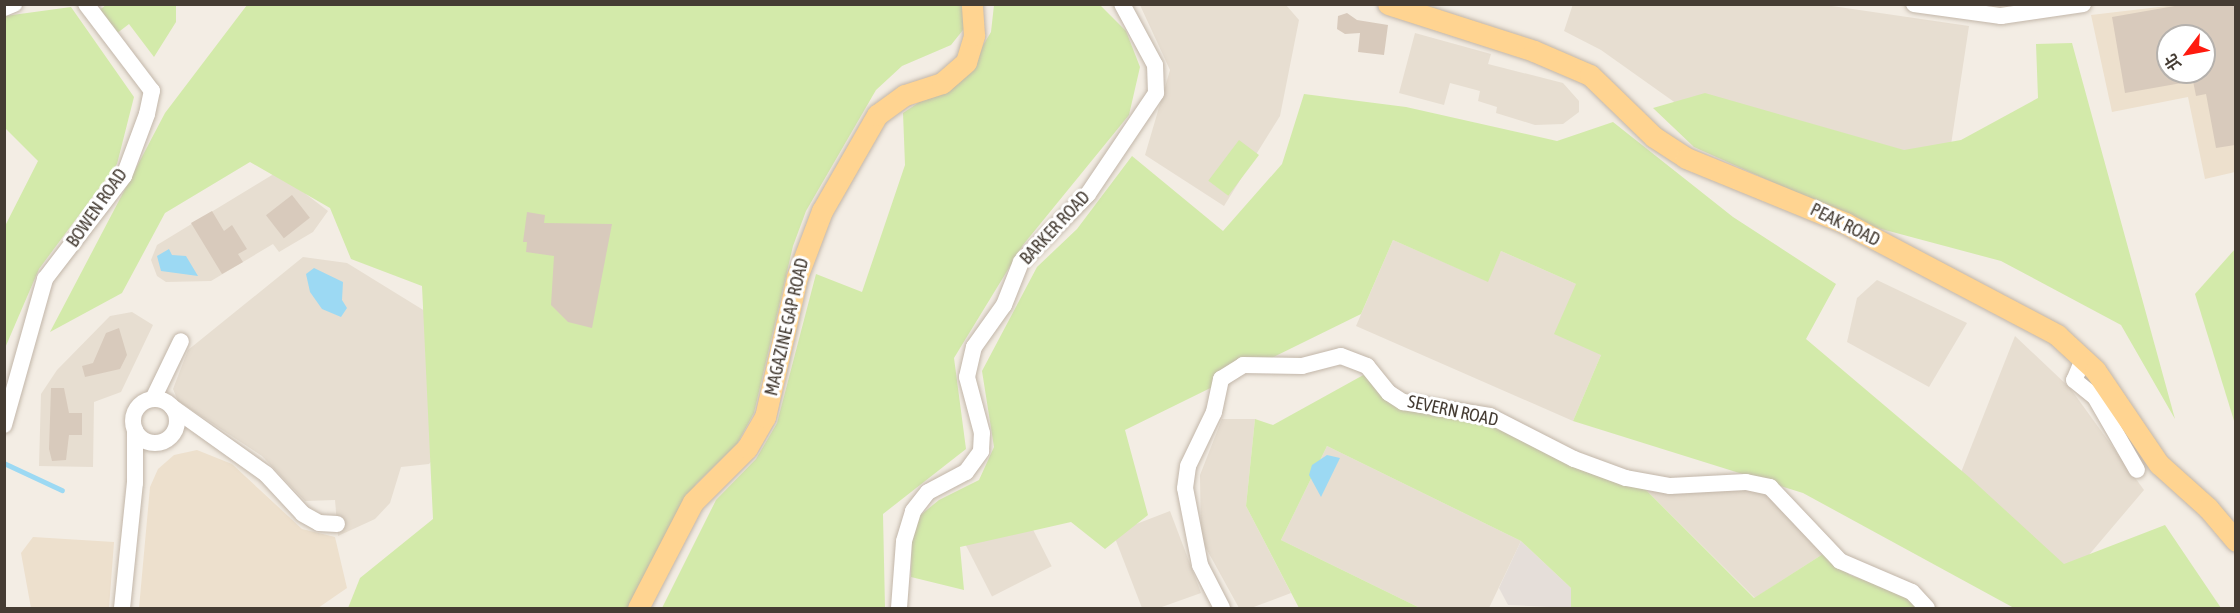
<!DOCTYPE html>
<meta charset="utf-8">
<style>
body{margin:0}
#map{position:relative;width:2240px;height:613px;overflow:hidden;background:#f3ede4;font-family:"Asap Condensed","Noto Sans TC",sans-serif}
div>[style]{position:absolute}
.residential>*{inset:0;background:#e7ded1;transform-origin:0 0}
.industrial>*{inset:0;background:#e5ded9}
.education>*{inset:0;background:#ede0cd}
.green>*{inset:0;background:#d3eaaa;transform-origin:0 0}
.water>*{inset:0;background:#9cd9f3}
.stream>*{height:4.5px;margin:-2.25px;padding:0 2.25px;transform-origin:2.25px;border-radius:2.25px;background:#9cd9f3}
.building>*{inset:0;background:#d8cabc;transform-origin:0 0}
.roads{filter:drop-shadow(0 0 2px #c2b6a9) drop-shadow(0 0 2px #c2b6a9)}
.minor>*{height:16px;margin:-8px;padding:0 8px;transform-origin:8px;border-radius:8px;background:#fff}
.minor>.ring{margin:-8px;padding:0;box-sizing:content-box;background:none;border:16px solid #fff;border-radius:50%}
.major>*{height:21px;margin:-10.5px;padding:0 10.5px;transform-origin:10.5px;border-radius:10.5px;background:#ffd491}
span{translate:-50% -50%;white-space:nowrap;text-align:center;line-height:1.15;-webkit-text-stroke:6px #fff;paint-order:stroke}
.street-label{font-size:18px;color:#453c33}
.frame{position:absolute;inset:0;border:6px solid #453c33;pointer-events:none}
.north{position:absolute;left:2156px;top:24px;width:60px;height:60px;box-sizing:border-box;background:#fff;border:2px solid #b5b1ad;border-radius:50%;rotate:238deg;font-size:16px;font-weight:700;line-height:24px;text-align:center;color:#453c33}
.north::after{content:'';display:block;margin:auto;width:21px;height:27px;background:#ff1a0f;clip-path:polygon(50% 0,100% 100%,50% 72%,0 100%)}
</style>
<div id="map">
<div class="residential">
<div style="clip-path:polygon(1573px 4px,1825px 5px,1969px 26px,1949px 158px,1701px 121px,1601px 50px,1564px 31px)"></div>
<div style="clip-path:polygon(1140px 5px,1286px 5px,1299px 20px,1280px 116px,1224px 206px,1145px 155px,1170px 70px)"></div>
<div style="clip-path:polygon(1415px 33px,1491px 54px,1488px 64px,1563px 83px,1579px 101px,1579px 112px,1563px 124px,1535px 125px,1496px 113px,1497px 107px,1478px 101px,1480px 91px,1450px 83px,1444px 105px,1399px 93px)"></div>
<div style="clip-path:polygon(277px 172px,328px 211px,313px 232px,279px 252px,273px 244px,211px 281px,166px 282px,157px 276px,151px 260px,157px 245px)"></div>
<div style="clip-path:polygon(1393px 240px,1487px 281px,1501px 251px,1576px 284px,1601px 355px,1573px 421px,1356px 326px)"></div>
<div style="clip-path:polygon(303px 257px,347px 263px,433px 316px,472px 418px,429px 464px,401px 467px,390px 503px,375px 519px,338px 536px,335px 500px,305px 501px,262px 456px,178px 401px,173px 389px,188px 350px)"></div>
<div style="clip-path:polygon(1877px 280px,1967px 323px,1929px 387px,1847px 342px,1857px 298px)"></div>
<div style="clip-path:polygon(132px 312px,153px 325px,121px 392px,94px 402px,93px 467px,39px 466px,41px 394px,57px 370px,110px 316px)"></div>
<div style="clip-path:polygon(2015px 336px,2070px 388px,2144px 490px,2060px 589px,1958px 480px)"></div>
<div style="clip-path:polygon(1222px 419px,1255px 419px,1246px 506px,1291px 593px,1251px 608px,1239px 608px,1201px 539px,1200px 475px)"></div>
<div style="clip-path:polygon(1327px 446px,1521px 541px,1489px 608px,1420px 608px,1281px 540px)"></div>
<div style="clip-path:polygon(1738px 487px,1763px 490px,1823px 554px,1755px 598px,1645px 489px)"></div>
<div style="left:1019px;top:502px;width:72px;height:67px;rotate:63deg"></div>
<div style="clip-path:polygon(1170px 511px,1201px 593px,1159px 608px,1142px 608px,1113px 533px)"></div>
</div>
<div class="industrial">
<div style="clip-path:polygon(1521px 541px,1571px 588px,1571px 608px,1508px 605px,1499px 588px)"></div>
</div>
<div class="education">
<div style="clip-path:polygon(evenodd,2176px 5px,2235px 5px,2235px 172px,2205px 179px,2188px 97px,2112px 112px,2091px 15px,2176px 5px,2168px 36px,2204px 36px,2204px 72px,2168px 72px,2168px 36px)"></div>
<div style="clip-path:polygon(197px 450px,232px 464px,302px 529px,335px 537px,347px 588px,318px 608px,139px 608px,150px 487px,158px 469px,174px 455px)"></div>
<div style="clip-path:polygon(33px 537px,114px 542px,109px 608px,31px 608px,21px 553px)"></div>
</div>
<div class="green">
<div style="clip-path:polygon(176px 4px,176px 22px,154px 57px,129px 24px,116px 34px,98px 11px,106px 5px)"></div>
<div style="clip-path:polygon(247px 5px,964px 5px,967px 25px,951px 45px,902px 66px,876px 90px,806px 211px,793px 246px,754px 413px,737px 444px,696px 484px,634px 608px,348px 608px,360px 578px,433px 519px,422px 286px,351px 259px,330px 208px,250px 162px,165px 213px,122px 293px,50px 332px,165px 113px)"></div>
<div style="clip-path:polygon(994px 5px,1100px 5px,1126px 31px,1140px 67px,1129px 115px,1023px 245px,954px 358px,966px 449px,883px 514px,885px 608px,662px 608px,716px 500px,756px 459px,777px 423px,816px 274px,862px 292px,905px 165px,903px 113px,969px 69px,991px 32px)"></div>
<div style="clip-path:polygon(71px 7px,134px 97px,117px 164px,39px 269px,5px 348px,5px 226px,38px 161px,5px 128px,5px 16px)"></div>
<div style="clip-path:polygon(2072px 43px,2175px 419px,2121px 325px,2001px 261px,1870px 226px,1694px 147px,1653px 108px,1705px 93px,1904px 150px,1961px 140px,2038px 98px,2036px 44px)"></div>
<div style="clip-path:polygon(1304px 94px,1406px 107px,1557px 141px,1613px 122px,1733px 217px,1836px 284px,1806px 339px,1969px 477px,2064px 564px,2165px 525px,2221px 608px,2014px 608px,1803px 493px,1573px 421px,1601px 355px,1554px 334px,1576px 284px,1501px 251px,1488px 282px,1393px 240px,1361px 314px,1125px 430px,1148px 515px,1105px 549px,1071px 522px,960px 547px,964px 590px,911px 577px,912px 522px,939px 500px,979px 480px,994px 447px,982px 371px,1037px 267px,1077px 229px,1132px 156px,1223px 231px,1282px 164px)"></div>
<div style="left:1239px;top:140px;width:25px;height:51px;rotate:37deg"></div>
<div style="clip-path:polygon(2235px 249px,2235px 424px,2195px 294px)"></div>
<div style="clip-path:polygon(1367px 373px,1387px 398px,1478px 418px,1645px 489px,1754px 598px,1823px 554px,1850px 575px,1898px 592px,1920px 608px,1571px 608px,1571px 588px,1521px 541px,1327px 446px,1281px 540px,1420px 608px,1299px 608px,1246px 506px,1255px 419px,1273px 425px)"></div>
</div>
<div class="water">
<div style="clip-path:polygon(169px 249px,172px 255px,186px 256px,198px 276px,161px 271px,157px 256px)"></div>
<div style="clip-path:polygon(314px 268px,343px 282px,342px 300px,347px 308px,341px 317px,322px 309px,310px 292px,306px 274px)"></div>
<div style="clip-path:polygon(1327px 455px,1340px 458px,1321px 497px,1309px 475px,1312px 465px)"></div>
</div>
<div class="stream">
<div style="left:4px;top:463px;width:64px;rotate:25deg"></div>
</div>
<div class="building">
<div style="clip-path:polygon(evenodd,2186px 4px,2235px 4px,2235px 145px,2216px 148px,2206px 94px,2196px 96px,2193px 81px,2125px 93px,2112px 17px,2186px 4px,2168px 36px,2204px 36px,2204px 72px,2168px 72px,2168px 36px)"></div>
<div style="clip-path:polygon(1347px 13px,1357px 20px,1388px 25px,1384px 55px,1358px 52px,1360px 33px,1345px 34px,1337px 29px,1338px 16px)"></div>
<div style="left:292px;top:195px;width:29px;height:33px;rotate:52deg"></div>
<div style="clip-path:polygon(212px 211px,224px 231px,232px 225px,247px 249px,238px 254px,243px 262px,222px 274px,191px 223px)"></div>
<div style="clip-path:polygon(527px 212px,545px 215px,544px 223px,612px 224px,592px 328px,568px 322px,551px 305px,554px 256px,526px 252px,527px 242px,523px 242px)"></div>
<div style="clip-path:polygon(119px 328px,127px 355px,120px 369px,85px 377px,82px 366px,93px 363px,106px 333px)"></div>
<div style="clip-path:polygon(51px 388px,64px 388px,69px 413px,82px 413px,82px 435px,69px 435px,66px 460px,52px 461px,49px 449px)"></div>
</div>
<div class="roads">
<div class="minor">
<div style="left:1914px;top:4px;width:88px;rotate:7.9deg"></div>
<div style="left:2001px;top:16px;width:83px;rotate:-8.3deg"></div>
<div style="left:4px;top:8px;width:11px;rotate:-22deg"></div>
<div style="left:2084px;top:357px;width:25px;rotate:113deg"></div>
<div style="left:2074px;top:380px;width:27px;rotate:39deg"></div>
<div style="left:2095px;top:397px;width:84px;rotate:60.1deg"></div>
<div class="ring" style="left:133px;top:399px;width:28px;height:28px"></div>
<div style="left:153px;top:399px;width:64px;rotate:-64.2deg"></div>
<div style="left:172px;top:407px;width:115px;rotate:35.5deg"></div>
<div style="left:266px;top:474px;width:54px;rotate:47.2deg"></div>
<div style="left:303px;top:514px;width:18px;rotate:29deg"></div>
<div style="left:319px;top:523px;width:18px;rotate:3deg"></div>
<div style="left:4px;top:425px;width:152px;rotate:-74.3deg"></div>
<div style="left:45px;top:279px;width:130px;rotate:-52.5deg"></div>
<div style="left:124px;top:176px;width:66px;rotate:-69.6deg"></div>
<div style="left:147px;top:114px;width:24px;rotate:-78deg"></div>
<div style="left:152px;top:91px;width:109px;rotate:-127.2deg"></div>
<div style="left:122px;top:608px;width:126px;rotate:-84.1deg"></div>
<div style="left:135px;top:483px;width:53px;rotate:-90deg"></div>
<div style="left:899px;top:608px;width:67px;rotate:-85.7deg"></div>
<div style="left:904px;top:541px;width:31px;rotate:-73deg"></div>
<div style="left:913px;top:511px;width:24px;rotate:-52deg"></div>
<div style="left:928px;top:492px;width:43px;rotate:-27.8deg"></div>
<div style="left:966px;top:472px;width:26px;rotate:-54deg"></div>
<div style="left:981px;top:451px;width:18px;rotate:-87deg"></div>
<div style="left:982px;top:433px;width:58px;rotate:-105deg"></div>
<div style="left:967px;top:377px;width:31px;rotate:-77deg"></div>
<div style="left:974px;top:347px;width:52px;rotate:-54.5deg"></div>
<div style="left:1004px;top:305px;width:46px;rotate:-68.4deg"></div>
<div style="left:1021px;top:262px;width:95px;rotate:-45.4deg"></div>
<div style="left:1088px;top:194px;width:122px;rotate:-56deg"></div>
<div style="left:1156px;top:93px;width:28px;rotate:-92deg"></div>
<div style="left:1155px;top:65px;width:69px;rotate:-118.4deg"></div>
<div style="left:1222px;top:608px;width:48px;rotate:-117.1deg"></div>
<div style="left:1200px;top:565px;width:78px;rotate:-101deg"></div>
<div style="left:1185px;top:488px;width:22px;rotate:-82deg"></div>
<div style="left:1188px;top:466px;width:60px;rotate:-64.3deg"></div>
<div style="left:1214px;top:412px;width:34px;rotate:-78deg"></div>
<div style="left:1221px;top:379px;width:26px;rotate:-32deg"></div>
<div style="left:1243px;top:365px;width:59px;rotate:1deg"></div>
<div style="left:1302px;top:366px;width:40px;rotate:-14.4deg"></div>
<div style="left:1341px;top:356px;width:28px;rotate:21deg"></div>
<div style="left:1367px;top:366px;width:35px;rotate:51deg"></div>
<div style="left:1389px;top:393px;width:17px;rotate:33deg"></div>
<div style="left:1403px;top:402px;width:88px;rotate:9.1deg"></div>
<div style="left:1490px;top:416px;width:94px;rotate:27.1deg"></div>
<div style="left:1574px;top:459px;width:55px;rotate:20.1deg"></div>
<div style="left:1626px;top:478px;width:45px;rotate:10.3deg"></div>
<div style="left:1670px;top:486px;width:76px;rotate:-3deg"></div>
<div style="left:1746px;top:482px;width:25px;rotate:12deg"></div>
<div style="left:1770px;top:487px;width:102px;rotate:46.6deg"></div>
<div style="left:1840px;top:561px;width:78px;rotate:23.3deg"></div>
<div style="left:1912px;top:592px;width:22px;rotate:47deg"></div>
</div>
<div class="major">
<div style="left:1388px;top:4px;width:153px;rotate:17.8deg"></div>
<div style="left:1534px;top:51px;width:61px;rotate:23.2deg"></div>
<div style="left:1590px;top:75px;width:89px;rotate:44.1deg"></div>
<div style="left:1654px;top:137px;width:38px;rotate:33deg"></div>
<div style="left:1686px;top:158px;width:172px;rotate:22.2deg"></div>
<div style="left:1845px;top:223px;width:240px;rotate:27.8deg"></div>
<div style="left:2057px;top:335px;width:52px;rotate:42.6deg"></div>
<div style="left:2095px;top:370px;width:114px;rotate:55.8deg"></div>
<div style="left:2159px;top:464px;width:66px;rotate:41.9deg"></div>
<div style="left:2208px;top:508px;width:43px;rotate:49.7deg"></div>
<div style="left:638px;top:608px;width:119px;rotate:-62.6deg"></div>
<div style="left:693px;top:502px;width:76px;rotate:-45deg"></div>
<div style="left:747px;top:448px;width:36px;rotate:-60deg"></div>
<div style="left:765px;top:417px;width:144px;rotate:-77.1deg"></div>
<div style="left:797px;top:277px;width:71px;rotate:-69.3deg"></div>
<div style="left:822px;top:211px;width:111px;rotate:-60.2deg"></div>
<div style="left:877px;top:115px;width:34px;rotate:-36deg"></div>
<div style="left:905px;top:95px;width:39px;rotate:-18deg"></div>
<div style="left:942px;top:83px;width:32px;rotate:-41deg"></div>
<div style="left:966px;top:62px;width:28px;rotate:-73deg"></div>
<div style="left:974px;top:35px;width:31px;rotate:-94deg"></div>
</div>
</div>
<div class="street-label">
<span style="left:97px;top:208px;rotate:-55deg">BOWEN ROAD</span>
<span style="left:1845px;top:225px;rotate:26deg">PEAK ROAD</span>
<span style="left:1055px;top:228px;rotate:-47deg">BARKER ROAD</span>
<span style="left:787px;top:327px;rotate:-77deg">MAGAZINE GAP ROAD</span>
<span style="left:1453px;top:411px;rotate:12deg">SEVERN ROAD</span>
</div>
<div class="frame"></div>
<div class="north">北</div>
</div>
